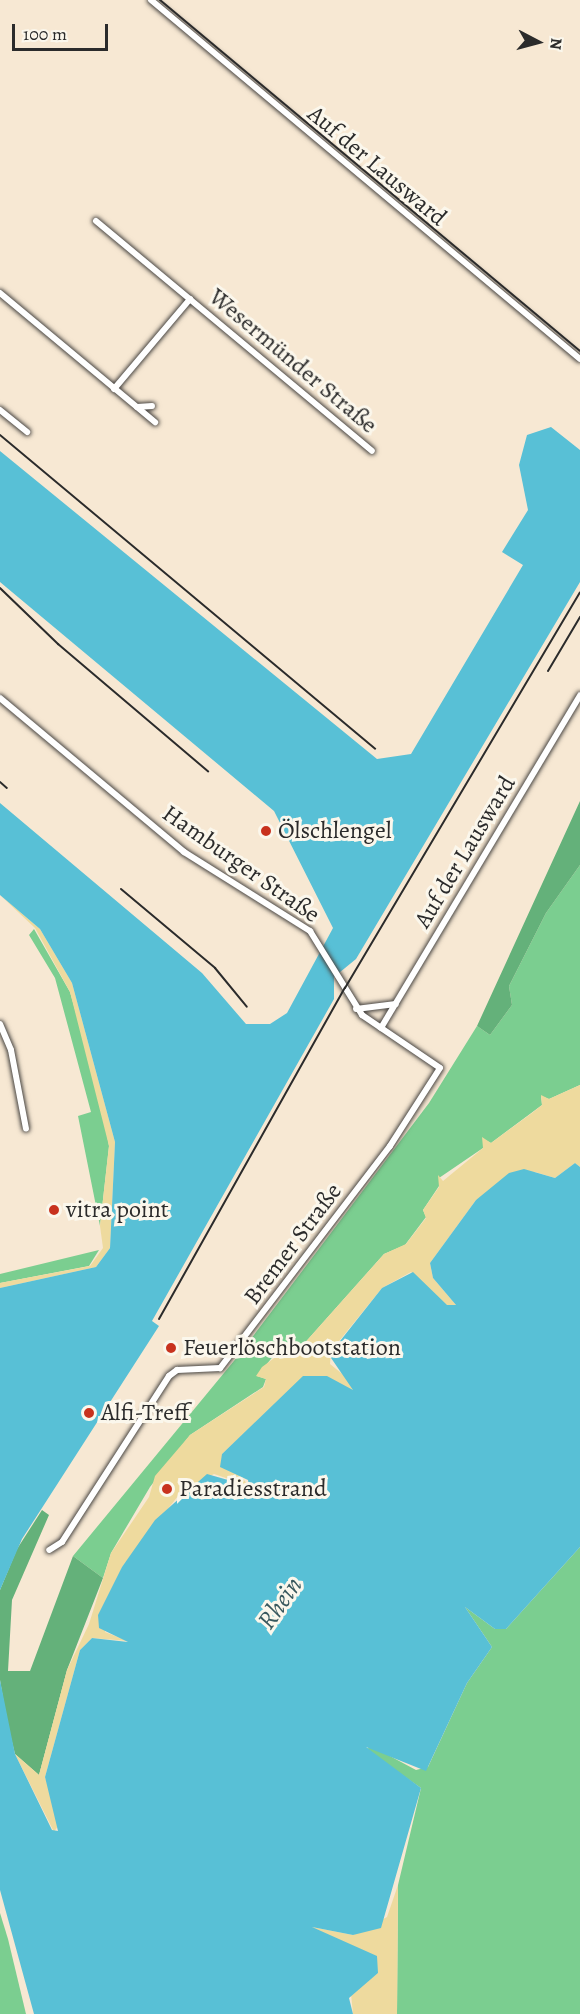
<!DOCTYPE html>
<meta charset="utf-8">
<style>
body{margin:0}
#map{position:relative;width:580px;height:2014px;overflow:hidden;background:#f7e8d3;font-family:Alegreya,serif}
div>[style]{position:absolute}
.green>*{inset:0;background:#7bce90}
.forest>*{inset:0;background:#64b17a}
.sand>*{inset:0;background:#eeda9e}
.water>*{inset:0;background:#58c0d6}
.roads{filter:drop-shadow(0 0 2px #4a4744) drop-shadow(0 0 2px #4a4744)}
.minor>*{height:6px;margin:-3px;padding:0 3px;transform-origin:3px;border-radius:3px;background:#fff}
.rail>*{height:2px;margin:-1px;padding:0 1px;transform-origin:1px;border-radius:1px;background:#2b2b2b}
.dots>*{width:16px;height:16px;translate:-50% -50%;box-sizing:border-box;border:3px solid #fbf7ec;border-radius:50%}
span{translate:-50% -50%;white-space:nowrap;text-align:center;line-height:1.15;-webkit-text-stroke:6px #fbf7ec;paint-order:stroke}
.street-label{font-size:24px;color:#2b2b2b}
.poi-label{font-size:24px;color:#2b2b2b}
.left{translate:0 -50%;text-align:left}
.water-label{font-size:26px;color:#38585e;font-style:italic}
.north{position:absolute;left:508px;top:12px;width:60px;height:60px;-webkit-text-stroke:4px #fbf7ec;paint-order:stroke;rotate:96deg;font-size:16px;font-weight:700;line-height:24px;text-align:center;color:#2b2b2b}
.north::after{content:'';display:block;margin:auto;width:21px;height:27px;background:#2b2b2b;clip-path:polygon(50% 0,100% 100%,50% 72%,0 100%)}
.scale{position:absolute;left:12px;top:24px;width:96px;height:27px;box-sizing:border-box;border:3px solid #2b2b2b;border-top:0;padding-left:8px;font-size:18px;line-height:21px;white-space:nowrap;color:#2b2b2b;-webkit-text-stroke:4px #fbf7ec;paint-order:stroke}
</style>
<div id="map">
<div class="green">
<div style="clip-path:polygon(580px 865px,580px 1085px,549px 1099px,541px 1096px,542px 1105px,491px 1143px,483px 1139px,483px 1148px,439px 1178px,439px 1186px,423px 1210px,426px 1217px,405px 1245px,384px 1254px,302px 1346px,275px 1354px,257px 1376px,266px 1379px,263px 1387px,190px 1435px,150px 1487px,111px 1553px,103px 1578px,73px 1556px,238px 1356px,429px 1103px,477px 1026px,490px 1035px,512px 1005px,509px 986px,546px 913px)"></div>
<div style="clip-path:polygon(34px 929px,70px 992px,100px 1097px,109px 1146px,100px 1226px,78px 1116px,91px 1112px,55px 978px,29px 935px)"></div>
<div style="clip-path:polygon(99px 1250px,89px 1266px,0 1283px,0 1274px)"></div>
<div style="clip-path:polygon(580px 1547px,580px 2014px,397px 2014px,398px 1885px,421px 1788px,365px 1749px,373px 1747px,416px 1770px,428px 1767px,467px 1683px,492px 1647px,465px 1607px,495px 1629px,506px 1629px)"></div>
<div style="clip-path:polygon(0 1913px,8px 1939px,26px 2014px,0 2014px)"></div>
</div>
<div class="forest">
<div style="clip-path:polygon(580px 801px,580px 865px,546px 913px,509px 986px,512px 1005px,490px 1035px,477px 1026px)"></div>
<div style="clip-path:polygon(42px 1510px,49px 1515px,12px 1600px,8px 1671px,30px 1671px,73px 1556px,103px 1578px,67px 1670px,39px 1775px,15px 1754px,7px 1722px,0 1680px,0 1590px,17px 1549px)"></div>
</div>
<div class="sand">
<div style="clip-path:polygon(0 895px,40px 929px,72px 983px,115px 1142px,110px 1248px,96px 1267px,0 1288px,0 1283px,90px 1266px,103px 1248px,100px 1226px,109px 1146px,70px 992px,35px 928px)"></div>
<div style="clip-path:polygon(580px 1085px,580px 1167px,575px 1163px,555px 1178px,535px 1172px,476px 1200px,430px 1263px,433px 1278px,456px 1305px,447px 1306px,411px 1272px,382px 1288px,331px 1351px,330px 1364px,351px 1381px,353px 1390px,275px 1404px,222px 1454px,249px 1486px,214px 1474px,182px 1491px,122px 1567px,105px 1632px,128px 1641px,92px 1638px,80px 1650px,45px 1777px,60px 1823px,54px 1832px,15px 1754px,39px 1775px,67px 1670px,89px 1624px,111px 1553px,149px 1497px,155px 1476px,190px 1435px,264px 1387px,266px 1379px,256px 1376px,262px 1367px,292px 1345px,302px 1346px,384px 1254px,406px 1244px,426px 1218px,423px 1210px,439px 1187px,438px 1175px,443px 1181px,483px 1148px,482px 1137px,491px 1143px,532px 1113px,542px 1105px,541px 1095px,549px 1099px)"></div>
<div style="clip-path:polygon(398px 1885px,397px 2014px,353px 2014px,351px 1994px,378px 1973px,312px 1927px,353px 1935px,387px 1917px)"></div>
</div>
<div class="water">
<div style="clip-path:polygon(551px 427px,580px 450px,580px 582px,356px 959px,334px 977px,334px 999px,152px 1321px,159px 1326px,22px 1539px,0 1590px,0 1288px,96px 1267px,110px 1248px,115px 1142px,72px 983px,40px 929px,0 895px,0 803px,202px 973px,246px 1024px,270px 1024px,287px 1013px,333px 928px,274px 811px,0 582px,0 451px,377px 759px,411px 754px,523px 565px,502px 552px,528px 510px,519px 465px,527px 435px)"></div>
<div style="clip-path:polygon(575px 1163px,580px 1167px,580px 1547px,506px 1629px,495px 1629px,465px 1607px,492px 1647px,467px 1683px,426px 1771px,366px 1747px,421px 1788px,381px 1928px,353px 1935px,312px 1927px,377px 1956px,378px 1973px,349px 1998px,353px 2014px,34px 2014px,0 1890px,0 1680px,15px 1754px,52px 1830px,58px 1831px,45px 1777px,80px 1650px,92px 1638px,128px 1642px,99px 1628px,98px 1615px,122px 1567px,155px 1520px,207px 1474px,249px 1486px,248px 1480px,220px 1467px,222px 1454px,303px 1376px,327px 1376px,353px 1390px,329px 1355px,382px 1288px,413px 1272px,447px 1305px,456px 1305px,433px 1278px,430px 1263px,476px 1200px,509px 1173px,524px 1169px,555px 1178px)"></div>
</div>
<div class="roads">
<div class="minor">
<div style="left:151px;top:0;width:559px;rotate:39.92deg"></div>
<div style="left:96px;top:221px;width:359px;rotate:39.8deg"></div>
<div style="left:0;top:293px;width:202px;rotate:39.8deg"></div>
<div style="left:114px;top:389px;width:118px;rotate:-49.8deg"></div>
<div style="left:137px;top:407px;width:15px;rotate:-4deg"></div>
<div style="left:0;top:410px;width:35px;rotate:39deg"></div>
<div style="left:0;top:698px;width:240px;rotate:39.9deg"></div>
<div style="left:184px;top:852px;width:149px;rotate:32.1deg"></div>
<div style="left:310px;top:931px;width:99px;rotate:58.2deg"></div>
<div style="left:362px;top:1015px;width:94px;rotate:34.2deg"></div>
<div style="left:440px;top:1068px;width:93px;rotate:122.7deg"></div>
<div style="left:390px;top:1146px;width:280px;rotate:127.4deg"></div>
<div style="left:220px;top:1368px;width:43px;rotate:177.3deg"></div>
<div style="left:177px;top:1370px;width:10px;rotate:143deg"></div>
<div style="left:169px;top:1376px;width:197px;rotate:122.8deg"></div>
<div style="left:62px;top:1542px;width:15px;rotate:148deg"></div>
<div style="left:356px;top:1009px;width:40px;rotate:-7.1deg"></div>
<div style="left:0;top:1024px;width:28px;rotate:67deg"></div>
<div style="left:11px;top:1050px;width:80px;rotate:79.2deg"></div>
<div style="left:381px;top:1028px;width:388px;rotate:-59.1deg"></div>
</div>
</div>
<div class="rail">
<div style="left:160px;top:0;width:547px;rotate:39.89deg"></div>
<div style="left:0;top:435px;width:489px;rotate:39.9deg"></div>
<div style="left:0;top:588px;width:81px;rotate:44deg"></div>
<div style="left:58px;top:644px;width:197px;rotate:40.3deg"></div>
<div style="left:548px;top:671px;width:63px;rotate:-59.3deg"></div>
<div style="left:0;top:782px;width:9px;rotate:41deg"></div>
<div style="left:121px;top:889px;width:123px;rotate:40deg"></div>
<div style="left:215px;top:968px;width:50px;rotate:50.6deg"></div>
<div style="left:159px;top:1319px;width:380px;rotate:-60.7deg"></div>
<div style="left:345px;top:988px;width:460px;rotate:-59.3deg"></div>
</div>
<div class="dots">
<div style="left:266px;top:831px;background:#c8321e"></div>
<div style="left:54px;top:1210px;background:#c8321e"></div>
<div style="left:171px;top:1348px;background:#c8321e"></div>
<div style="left:89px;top:1413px;background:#c8321e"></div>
<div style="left:167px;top:1489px;background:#c8321e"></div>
</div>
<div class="street-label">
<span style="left:377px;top:166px;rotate:40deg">Auf der Lausward</span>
<span style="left:293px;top:361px;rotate:40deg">Wesermünder Straße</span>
<span style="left:465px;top:852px;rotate:-59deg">Auf der Lausward</span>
<span style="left:241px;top:864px;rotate:35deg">Hamburger Straße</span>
<span style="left:293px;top:1244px;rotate:-53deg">Bremer Straße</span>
</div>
<div class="poi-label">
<span class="left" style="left:278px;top:831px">Ölschlengel</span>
<span class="left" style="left:66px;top:1210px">vitra point</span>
<span class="left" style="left:183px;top:1348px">Feuerlöschbootstation</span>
<span class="left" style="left:101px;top:1413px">Alfi-Treff</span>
<span class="left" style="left:179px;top:1489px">Paradiesstrand</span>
</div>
<div class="water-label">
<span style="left:280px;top:1603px;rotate:-55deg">Rhein</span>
</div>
<div class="north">N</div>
<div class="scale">100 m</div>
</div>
